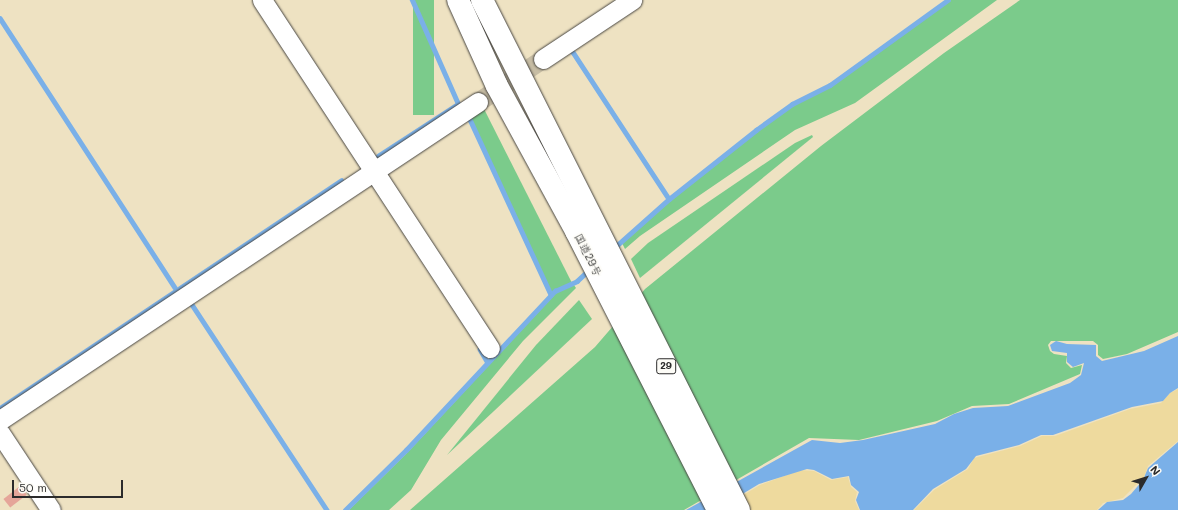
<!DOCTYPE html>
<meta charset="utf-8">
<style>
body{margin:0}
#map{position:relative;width:1178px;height:510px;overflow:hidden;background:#eee2c2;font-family:Mali,"Klee One",sans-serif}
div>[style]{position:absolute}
.green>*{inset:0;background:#7bcb8b;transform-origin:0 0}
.sand>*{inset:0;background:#eeda9e}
.water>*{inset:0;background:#7ab0e8}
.stream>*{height:4.5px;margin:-2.25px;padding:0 2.25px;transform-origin:2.25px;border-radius:2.25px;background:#7ab0e8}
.building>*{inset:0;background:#e5a599;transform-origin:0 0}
.minor-tunnel>*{height:19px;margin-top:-9.5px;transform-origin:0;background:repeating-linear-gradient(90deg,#c7bda4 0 19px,transparent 0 29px)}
.roads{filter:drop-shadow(0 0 1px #484642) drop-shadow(0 0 1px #484642)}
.minor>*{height:19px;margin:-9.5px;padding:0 9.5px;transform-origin:9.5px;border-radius:9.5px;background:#fff}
.highway>*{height:22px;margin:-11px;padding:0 11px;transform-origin:11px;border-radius:11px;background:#fff}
span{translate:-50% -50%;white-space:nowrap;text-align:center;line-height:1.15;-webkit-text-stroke:3.5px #fdfcf7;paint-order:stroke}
.shield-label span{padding:1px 3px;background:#fdfcf7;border:1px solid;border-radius:3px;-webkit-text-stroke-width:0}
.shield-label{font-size:10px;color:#2b2b2b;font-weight:700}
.street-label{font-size:11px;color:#2b2b2b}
.north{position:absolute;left:1126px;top:458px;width:40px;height:40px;-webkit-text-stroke:3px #fdfcf7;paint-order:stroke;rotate:51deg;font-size:11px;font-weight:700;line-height:16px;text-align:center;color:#2b2b2b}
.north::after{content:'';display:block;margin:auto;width:14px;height:18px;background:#2b2b2b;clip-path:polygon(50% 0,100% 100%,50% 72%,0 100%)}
.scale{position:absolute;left:12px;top:480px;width:111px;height:18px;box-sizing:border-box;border:2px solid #2b2b2b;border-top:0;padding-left:5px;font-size:12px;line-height:14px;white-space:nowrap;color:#2b2b2b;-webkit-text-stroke:3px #fdfcf7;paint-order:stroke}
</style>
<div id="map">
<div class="green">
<div style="left:413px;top:0;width:21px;height:115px"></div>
<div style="clip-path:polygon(951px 0,997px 0,855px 103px,795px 130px,640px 236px,625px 249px,622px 243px,671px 200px,764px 126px,793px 106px,831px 86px)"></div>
<div style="clip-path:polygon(1020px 0,1178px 0,1178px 332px,1127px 354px,1103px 359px,1098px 355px,1098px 345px,1093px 341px,1051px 341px,1048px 345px,1050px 351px,1054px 354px,1067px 356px,1066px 363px,1071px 368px,1082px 365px,1080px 374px,1009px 404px,972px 406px,937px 421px,859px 440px,809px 438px,684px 510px,410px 510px,595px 347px,645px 289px,821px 146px,944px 53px)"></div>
<div style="clip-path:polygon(482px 105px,572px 283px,551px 293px,469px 114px)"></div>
<div style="clip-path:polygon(812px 135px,813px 137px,640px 278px,631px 259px,648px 243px,795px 143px)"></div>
<div style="clip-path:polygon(574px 285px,576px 288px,523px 341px,441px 440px,411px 490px,389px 510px,349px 510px,408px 452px,556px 293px)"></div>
<div style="clip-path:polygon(579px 300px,592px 319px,447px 455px,536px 345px)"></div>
</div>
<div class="sand">
<div style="clip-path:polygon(1178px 389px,1178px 441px,1148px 466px,1144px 477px,1123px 498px,1103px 503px,1097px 510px,914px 510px,934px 490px,968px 469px,974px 458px,1020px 446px,1042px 436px,1055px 436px,1130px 409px,1161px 403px,1170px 393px)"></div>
<div style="clip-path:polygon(800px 470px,814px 471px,831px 480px,848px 477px,851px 487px,857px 492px,855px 501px,859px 510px,718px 510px,760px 485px)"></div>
</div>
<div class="water">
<div style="clip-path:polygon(1178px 336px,1178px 388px,1170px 393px,1163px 401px,1132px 407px,1053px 435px,1041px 435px,1019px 445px,976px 456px,966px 469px,933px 489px,913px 510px,860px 510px,856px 500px,859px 492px,851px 485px,849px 476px,832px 479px,814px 470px,807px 469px,759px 484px,716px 510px,686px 510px,812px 440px,840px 443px,863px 440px,935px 424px,954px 414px,973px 408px,1008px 406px,1070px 383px,1081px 375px,1084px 363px,1073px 367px,1067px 362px,1067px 353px,1052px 351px,1050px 345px,1056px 341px,1067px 344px,1096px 345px,1096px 356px,1102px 361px,1144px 351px)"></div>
<div style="clip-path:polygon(1178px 442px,1178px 510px,1098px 510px,1107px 502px,1123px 500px,1131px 494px,1143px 480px,1148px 468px)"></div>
</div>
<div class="stream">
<div style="left:0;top:18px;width:321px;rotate:57deg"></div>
<div style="left:571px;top:49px;width:179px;rotate:56.8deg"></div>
<div style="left:468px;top:115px;width:198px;rotate:65.2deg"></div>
<div style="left:378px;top:156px;width:95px;rotate:-33deg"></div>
<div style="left:458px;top:104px;width:114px;rotate:-113.9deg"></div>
<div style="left:614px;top:248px;width:74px;rotate:-41.7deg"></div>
<div style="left:669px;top:199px;width:111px;rotate:-38.4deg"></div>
<div style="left:756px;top:130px;width:44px;rotate:-35.8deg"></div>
<div style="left:792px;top:104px;width:42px;rotate:-26.6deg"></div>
<div style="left:830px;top:85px;width:145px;rotate:-35.8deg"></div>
<div style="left:191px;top:303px;width:248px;rotate:56.7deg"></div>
<div style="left:480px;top:349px;width:14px;rotate:60deg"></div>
<div style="left:0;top:408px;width:410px;rotate:-33.7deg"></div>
<div style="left:345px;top:510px;width:86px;rotate:-44.5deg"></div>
<div style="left:406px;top:450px;width:218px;rotate:-46.9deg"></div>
<div style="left:555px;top:291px;width:24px;rotate:-24deg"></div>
<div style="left:577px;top:281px;width:16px;rotate:-43deg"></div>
</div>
<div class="building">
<div style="left:20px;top:486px;width:11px;height:21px;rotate:52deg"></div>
</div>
<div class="minor-tunnel">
<div style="left:478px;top:102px;width:78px;rotate:-33.5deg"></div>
</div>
<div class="roads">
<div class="minor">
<div style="left:262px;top:0;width:416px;rotate:56.8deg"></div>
<div style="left:543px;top:59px;width:107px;rotate:-33.5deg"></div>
<div style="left:0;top:420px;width:574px;rotate:-33.63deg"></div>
<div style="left:0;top:433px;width:92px;rotate:56.5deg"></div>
</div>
<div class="highway">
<div style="left:458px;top:0;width:94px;rotate:65.6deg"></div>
<div style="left:497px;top:86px;width:165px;rotate:61.4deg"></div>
<div style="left:576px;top:231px;width:313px;rotate:63deg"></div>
<div style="left:482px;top:0;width:571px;rotate:63.26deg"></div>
</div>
</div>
<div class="shield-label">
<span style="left:666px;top:366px">29</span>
</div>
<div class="street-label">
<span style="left:588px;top:255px;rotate:63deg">国道29号</span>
</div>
<div class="north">N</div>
<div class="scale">50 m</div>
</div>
